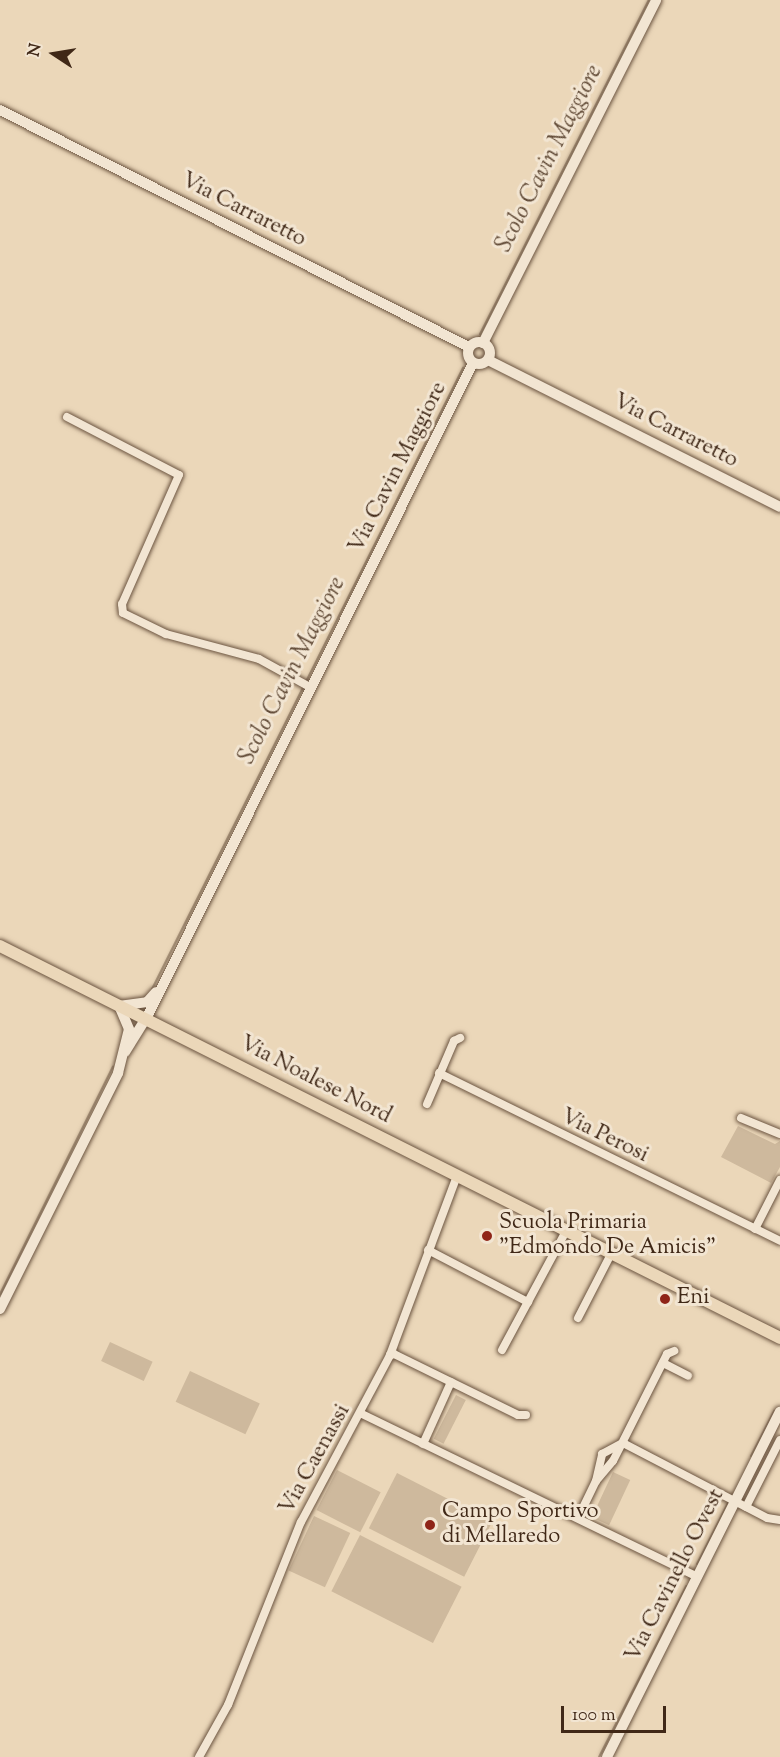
<!DOCTYPE html>
<style>
body{margin:0}
#map{position:relative;width:780px;height:1757px;overflow:hidden;background:#ebd7b9;font-family:"Sorts Mill Goudy",serif}
div>[style]{position:absolute}
.green>*{inset:0;background:#ceb99d;transform-origin:0 0}
.stream>*{height:2px;margin:-1px;padding:0 1px;transform-origin:1px;border-radius:1px;background:#b19c82}
.roads{filter:drop-shadow(0 0 2px #6b5440) drop-shadow(0 0 2px #6b5440)}
.street>*{height:8px;margin:-4px;padding:0 4px;transform-origin:4px;border-radius:4px;background:#f2e5d2}
.secondary>*{height:10px;margin:-5px;padding:0 5px;transform-origin:5px;border-radius:5px;background:#f2e5d2}
.secondary>.ring{margin:-5px;padding:0;box-sizing:content-box;background:none;border:10px solid #f2e5d2;border-radius:50%}
.primary>*{height:12px;margin:-6px;padding:0 6px;transform-origin:6px;border-radius:6px;background:#ebd7b9}
.dots>*{width:16px;height:16px;translate:-50% -50%;box-sizing:border-box;border:3px solid #f2e5d2;border-radius:50%}
span{translate:-50% -50%;white-space:nowrap;text-align:center;line-height:1.15;-webkit-text-stroke:6px #f2e5d2;paint-order:stroke}
.street-label{font-size:22px;color:#402817}
.poi-label{font-size:22px;color:#402817}
.left{translate:0 -50%;text-align:left}
.water-label{font-size:24px;color:#624b37;font-style:italic}
.north{position:absolute;left:24px;top:24px;width:60px;height:60px;-webkit-text-stroke:4px #f2e5d2;paint-order:stroke;rotate:282deg;font-size:16px;font-weight:700;line-height:24px;text-align:center;color:#402817}
.north::after{content:'';display:block;margin:auto;width:21px;height:27px;background:#402817;clip-path:polygon(50% 0,100% 100%,50% 72%,0 100%)}
.scale{position:absolute;left:561px;top:1706px;width:105px;height:27px;box-sizing:border-box;border:3px solid #402817;border-top:0;padding-left:8px;font-size:18px;line-height:21px;white-space:nowrap;color:#402817;-webkit-text-stroke:4px #f2e5d2;paint-order:stroke}
</style>
<div id="map">
<div class="green">
<div style="clip-path:polygon(738px 1126px,775px 1144px,780px 1141px,780px 1167px,771px 1183px,721px 1157px)"></div>
<div style="left:110px;top:1342px;width:47px;height:21px;rotate:25deg"></div>
<div style="left:190px;top:1371px;width:77px;height:34px;rotate:25deg"></div>
<div style="left:456px;top:1395px;width:11px;height:49px;rotate:27deg"></div>
<div style="left:337px;top:1470px;width:49px;height:45px;rotate:27deg"></div>
<div style="left:613px;top:1472px;width:19px;height:50px;rotate:25deg"></div>
<div style="left:397px;top:1473px;width:107px;height:62px;rotate:27deg"></div>
<div style="left:314px;top:1516px;width:40px;height:60px;rotate:25deg"></div>
<div style="left:360px;top:1535px;width:114px;height:63px;rotate:27deg"></div>
</div>
<div class="stream">
<div style="left:480px;top:334px;width:374px;rotate:-63.2deg"></div>
<div style="left:152px;top:989px;width:695px;rotate:-63.4deg"></div>
<div style="left:0;top:1294px;width:254px;rotate:-63.6deg"></div>
<div style="left:751px;top:1456px;width:51px;rotate:-62.9deg"></div>
<div style="left:697px;top:1564px;width:71px;rotate:-63.1deg"></div>
<div style="left:599px;top:1757px;width:192px;rotate:-63deg"></div>
</div>
<div class="roads">
<div class="street">
<div style="left:67px;top:417px;width:126px;rotate:27.4deg"></div>
<div style="left:179px;top:475px;width:141px;rotate:113.8deg"></div>
<div style="left:122px;top:604px;width:9px;rotate:84deg"></div>
<div style="left:123px;top:613px;width:48px;rotate:26deg"></div>
<div style="left:166px;top:634px;width:96px;rotate:15deg"></div>
<div style="left:259px;top:659px;width:58px;rotate:28.8deg"></div>
<div style="left:439px;top:1073px;width:380px;rotate:26.2deg"></div>
<div style="left:427px;top:1104px;width:69px;rotate:-66.8deg"></div>
<div style="left:454px;top:1041px;width:7px;rotate:-27deg"></div>
<div style="left:741px;top:1118px;width:42px;rotate:22.3deg"></div>
<div style="left:755px;top:1229px;width:55px;rotate:-63deg"></div>
<div style="left:428px;top:1250px;width:113px;rotate:27.5deg"></div>
<div style="left:578px;top:1318px;width:72px;rotate:-62.7deg"></div>
<div style="left:502px;top:1350px;width:135px;rotate:-61.7deg"></div>
<div style="left:390px;top:1355px;width:4px;rotate:-14deg"></div>
<div style="left:394px;top:1354px;width:138px;rotate:26.2deg"></div>
<div style="left:518px;top:1415px;width:8px"></div>
<div style="left:663px;top:1363px;width:28px;rotate:27deg"></div>
<div style="left:362px;top:1414px;width:373px;rotate:25.9deg"></div>
<div style="left:623px;top:1443px;width:162px;rotate:27.5deg"></div>
<div style="left:767px;top:1518px;width:13px;rotate:9deg"></div>
<div style="left:423px;top:1444px;width:68px;rotate:-65.7deg"></div>
<div style="left:596px;top:1481px;width:26px;rotate:-50deg"></div>
<div style="left:613px;top:1461px;width:120px;rotate:-63.2deg"></div>
<div style="left:667px;top:1354px;width:8px;rotate:-23deg"></div>
<div style="left:746px;top:1507px;width:75px;rotate:-63.1deg"></div>
<div style="left:578px;top:1518px;width:41px;rotate:-64.1deg"></div>
<div style="left:596px;top:1481px;width:28px;rotate:-77deg"></div>
<div style="left:602px;top:1454px;width:21px;rotate:-28deg"></div>
<div style="left:199px;top:1757px;width:60px;rotate:-60.9deg"></div>
<div style="left:228px;top:1705px;width:197px;rotate:-68.3deg"></div>
<div style="left:301px;top:1522px;width:189px;rotate:-61.9deg"></div>
<div style="left:390px;top:1355px;width:191px;rotate:-69.5deg"></div>
</div>
<div class="secondary">
<div style="left:0;top:110px;width:525px;rotate:26.81deg"></div>
<div class="ring" style="left:468px;top:342px;width:12px;height:12px"></div>
<div style="left:483px;top:343px;width:384px;rotate:-63.2deg"></div>
<div style="left:488px;top:360px;width:327px;rotate:26.7deg"></div>
<div style="left:125px;top:1052px;width:44px;rotate:-58.1deg"></div>
<div style="left:148px;top:1015px;width:729px;rotate:-63.51deg"></div>
<div style="left:0;top:1309px;width:264px;rotate:-63.4deg"></div>
<div style="left:118px;top:1073px;width:45px;rotate:-76deg"></div>
<div style="left:129px;top:1029px;width:25px;rotate:-113deg"></div>
<div style="left:119px;top:1006px;width:28px;rotate:-8deg"></div>
<div style="left:147px;top:1002px;width:13px;rotate:-48deg"></div>
<div style="left:607px;top:1757px;width:386px;rotate:-63.4deg"></div>
</div>
<div class="primary">
<div style="left:0;top:946px;width:873px;rotate:26.68deg"></div>
</div>
</div>
<div class="dots">
<div style="left:487px;top:1236px;background:#8f2418"></div>
<div style="left:665px;top:1299px;background:#8f2418"></div>
<div style="left:430px;top:1525px;background:#8f2418"></div>
</div>
<div class="street-label">
<span style="left:243px;top:211px;rotate:27deg">Via Carraretto</span>
<span style="left:675px;top:432px;rotate:27deg">Via Carraretto</span>
<span style="left:399px;top:468px;rotate:-63deg">Via Cavin Maggiore</span>
<span style="left:315px;top:1081px;rotate:27deg">Via Noalese Nord</span>
<span style="left:604px;top:1137px;rotate:26deg">Via Perosi</span>
<span style="left:316px;top:1460px;rotate:-61deg">Via Caenassi</span>
<span style="left:676px;top:1576px;rotate:-63deg">Via Cavinello Ovest</span>
</div>
<div class="poi-label">
<span class="left" style="left:499px;top:1236px">Scuola Primaria<br>"Edmondo De Amicis"</span>
<span class="left" style="left:677px;top:1299px">Eni</span>
<span class="left" style="left:442px;top:1525px">Campo Sportivo<br>di Mellaredo</span>
</div>
<div class="water-label">
<span style="left:550px;top:159px;rotate:-63deg">Scolo Cavin Maggiore</span>
<span style="left:293px;top:671px;rotate:-63deg">Scolo Cavin Maggiore</span>
</div>
<div class="north">N</div>
<div class="scale">100 m</div>
</div>
